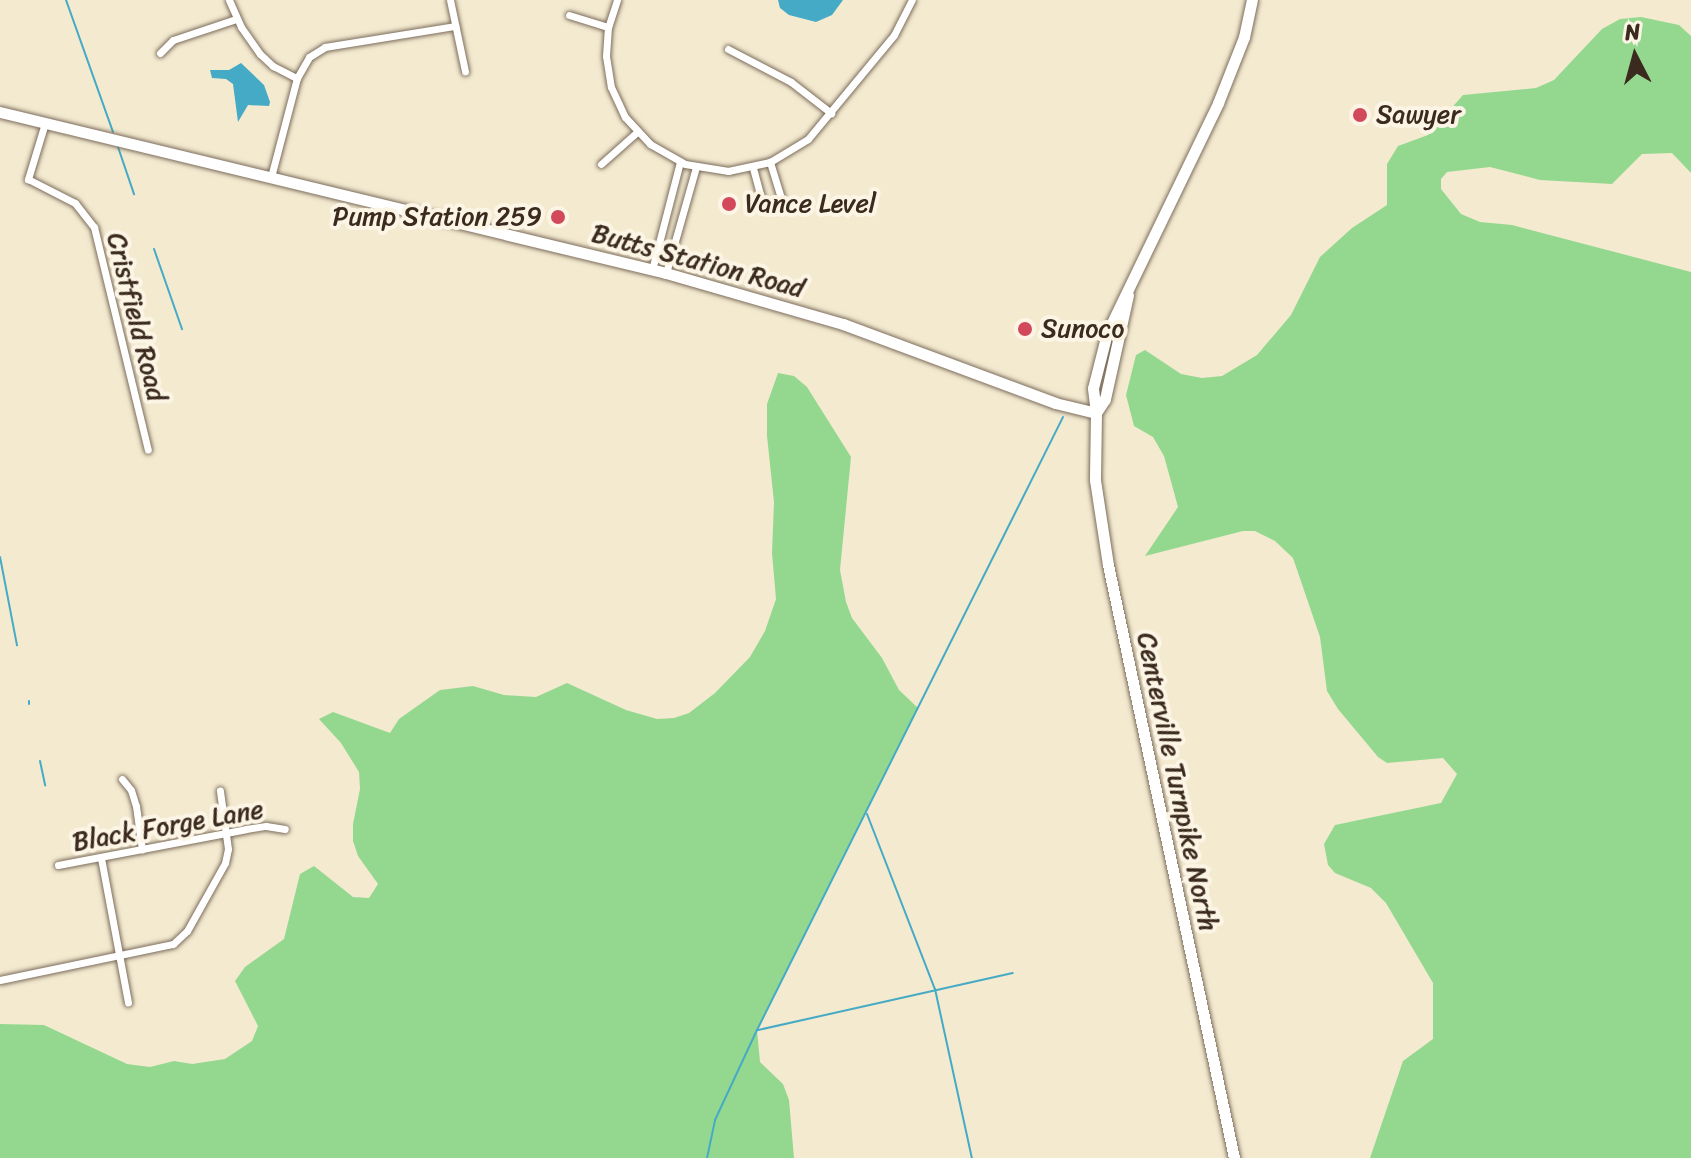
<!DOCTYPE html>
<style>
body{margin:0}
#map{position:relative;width:1691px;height:1158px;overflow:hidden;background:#f4ead0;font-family:Sriracha,sans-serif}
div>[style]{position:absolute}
.green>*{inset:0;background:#94d890}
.water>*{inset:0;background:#45aac5}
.stream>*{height:2px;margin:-1px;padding:0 1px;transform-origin:1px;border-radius:1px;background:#45aac5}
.roads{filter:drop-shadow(0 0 2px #7c6d5c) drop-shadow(0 0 2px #7c6d5c)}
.minor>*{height:7px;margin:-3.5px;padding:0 3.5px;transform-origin:3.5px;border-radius:3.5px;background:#fff}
.secondary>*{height:11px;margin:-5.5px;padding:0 5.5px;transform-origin:5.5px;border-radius:5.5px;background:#fff}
.dots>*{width:22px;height:22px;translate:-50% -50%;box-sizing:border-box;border:4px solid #fcf5e5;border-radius:50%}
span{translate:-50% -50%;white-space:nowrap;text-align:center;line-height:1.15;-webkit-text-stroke:8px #fcf5e5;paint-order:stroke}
.poi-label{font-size:26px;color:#3b2a1e}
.left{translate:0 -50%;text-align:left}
.right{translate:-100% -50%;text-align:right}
.street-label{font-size:26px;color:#3b2a1e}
.north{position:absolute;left:1595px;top:16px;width:80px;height:80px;-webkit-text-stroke:6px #fcf5e5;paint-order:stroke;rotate:354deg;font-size:22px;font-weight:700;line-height:32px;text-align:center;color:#3b2a1e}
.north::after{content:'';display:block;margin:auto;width:28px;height:36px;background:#3b2a1e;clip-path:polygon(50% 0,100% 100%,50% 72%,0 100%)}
</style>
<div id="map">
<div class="green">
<div style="clip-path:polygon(1641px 17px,1679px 25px,1691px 36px,1691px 173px,1672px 153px,1642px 154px,1612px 184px,1540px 180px,1490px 167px,1447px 172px,1441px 179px,1441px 189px,1461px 214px,1480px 222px,1512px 225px,1691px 272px,1691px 1158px,1370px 1158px,1403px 1061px,1433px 1039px,1433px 983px,1386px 903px,1371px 888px,1335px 873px,1328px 865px,1324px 844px,1335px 825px,1441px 803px,1457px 774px,1443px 758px,1387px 763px,1378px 757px,1338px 709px,1327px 691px,1320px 637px,1293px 558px,1275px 541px,1255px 531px,1243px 531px,1145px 556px,1178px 507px,1164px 456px,1153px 437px,1134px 426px,1126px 395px,1136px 355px,1145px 350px,1181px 374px,1202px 378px,1222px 376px,1257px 355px,1291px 315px,1320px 257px,1352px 228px,1387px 205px,1387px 164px,1398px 146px,1428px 135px,1463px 95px,1536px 88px,1554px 80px,1602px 29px,1620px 19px)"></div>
<div style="clip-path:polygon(778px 373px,794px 376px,807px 387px,851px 457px,840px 570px,846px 602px,852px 618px,882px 658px,899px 690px,918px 708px,757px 1030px,760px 1062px,783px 1084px,789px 1100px,794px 1158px,0 1158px,0 1024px,44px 1025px,127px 1064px,150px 1067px,174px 1061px,192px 1064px,225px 1059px,252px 1041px,258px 1026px,235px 981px,245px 967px,284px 939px,300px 874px,314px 866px,353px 897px,369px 898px,378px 884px,358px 856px,353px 841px,353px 824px,360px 789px,359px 772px,341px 743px,319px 719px,333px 712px,390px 733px,399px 719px,440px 690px,473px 686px,504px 695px,536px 697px,567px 683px,626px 710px,657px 719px,674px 718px,689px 713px,715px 693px,750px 657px,765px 631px,776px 599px,772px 553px,774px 502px,767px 436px,767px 404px)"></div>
</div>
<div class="water">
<div style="clip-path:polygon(778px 0,843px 0,832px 15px,816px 22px,789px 15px,780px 8px)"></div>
<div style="clip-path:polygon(241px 63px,264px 85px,270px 102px,269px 106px,248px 105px,238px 122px,233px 84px,226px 79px,212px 78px,210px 70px,229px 70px)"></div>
</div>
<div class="stream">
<div style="left:66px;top:0;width:140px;rotate:70.4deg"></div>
<div style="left:118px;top:147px;width:50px;rotate:71.2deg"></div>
<div style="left:154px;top:249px;width:85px;rotate:70.7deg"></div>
<div style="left:0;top:557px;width:90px;rotate:79.1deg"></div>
<div style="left:29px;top:701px;width:3px;rotate:90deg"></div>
<div style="left:40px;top:761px;width:25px;rotate:78deg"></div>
<div style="left:867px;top:814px;width:188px;rotate:68.8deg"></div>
<div style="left:935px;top:989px;width:173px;rotate:77.7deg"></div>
<div style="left:758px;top:1030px;width:261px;rotate:-12.6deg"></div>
<div style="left:707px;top:1158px;width:39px;rotate:-78deg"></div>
<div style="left:715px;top:1120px;width:99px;rotate:-65deg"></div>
<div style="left:757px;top:1030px;width:685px;rotate:-63.47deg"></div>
</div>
<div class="roads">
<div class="minor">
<div style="left:229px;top:0;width:30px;rotate:66deg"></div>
<div style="left:241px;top:27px;width:33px;rotate:55deg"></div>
<div style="left:260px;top:54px;width:18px;rotate:43deg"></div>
<div style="left:273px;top:66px;width:27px;rotate:27deg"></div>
<div style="left:450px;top:0;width:73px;rotate:78.1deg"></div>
<div style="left:617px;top:0;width:28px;rotate:108deg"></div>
<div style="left:608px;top:27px;width:29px;rotate:94deg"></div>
<div style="left:606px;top:56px;width:31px;rotate:81deg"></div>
<div style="left:611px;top:87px;width:33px;rotate:65deg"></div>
<div style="left:625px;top:117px;width:37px;rotate:47deg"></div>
<div style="left:650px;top:144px;width:40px;rotate:29.7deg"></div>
<div style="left:685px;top:164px;width:44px;rotate:9.2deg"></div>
<div style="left:728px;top:171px;width:43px;rotate:-12.1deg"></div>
<div style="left:770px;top:162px;width:44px;rotate:-31.2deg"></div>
<div style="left:808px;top:139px;width:135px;rotate:-50.4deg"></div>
<div style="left:894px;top:35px;width:39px;rotate:-63deg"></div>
<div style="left:569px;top:15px;width:41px;rotate:17.1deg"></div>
<div style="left:728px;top:49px;width:71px;rotate:27.6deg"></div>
<div style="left:791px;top:82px;width:51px;rotate:37.8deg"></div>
<div style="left:160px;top:53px;width:18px;rotate:-45deg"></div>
<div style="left:173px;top:40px;width:66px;rotate:-18.4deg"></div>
<div style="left:45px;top:123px;width:59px;rotate:106.9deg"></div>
<div style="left:28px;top:179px;width:53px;rotate:27.1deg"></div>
<div style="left:75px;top:203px;width:31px;rotate:52deg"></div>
<div style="left:94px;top:227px;width:229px;rotate:76.4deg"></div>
<div style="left:601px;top:164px;width:48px;rotate:-41.6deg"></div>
<div style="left:753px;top:168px;width:31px;rotate:75deg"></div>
<div style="left:761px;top:198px;width:6px;rotate:51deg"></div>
<div style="left:765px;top:203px;width:10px;rotate:11deg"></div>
<div style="left:775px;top:205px;width:9px;rotate:-49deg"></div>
<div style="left:781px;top:198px;width:38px;rotate:-107deg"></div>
<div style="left:271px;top:177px;width:102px;rotate:-75.3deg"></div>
<div style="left:297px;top:78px;width:24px;rotate:-60deg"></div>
<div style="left:309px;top:57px;width:19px;rotate:-32deg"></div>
<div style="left:325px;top:47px;width:132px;rotate:-9.2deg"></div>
<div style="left:652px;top:270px;width:112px;rotate:-75.5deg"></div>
<div style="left:666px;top:273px;width:110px;rotate:-74.2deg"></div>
<div style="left:122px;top:779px;width:14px;rotate:51deg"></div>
<div style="left:131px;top:790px;width:17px;rotate:73deg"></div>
<div style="left:136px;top:806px;width:44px;rotate:82.2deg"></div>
<div style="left:101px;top:858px;width:147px;rotate:79.4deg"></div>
<div style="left:58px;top:865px;width:191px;rotate:-10.8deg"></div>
<div style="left:246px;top:829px;width:20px;rotate:-9deg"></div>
<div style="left:266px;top:826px;width:19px;rotate:9deg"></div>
<div style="left:0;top:980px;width:177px;rotate:-11.8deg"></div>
<div style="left:173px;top:944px;width:19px;rotate:-43deg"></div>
<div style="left:187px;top:931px;width:78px;rotate:-60.8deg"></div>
<div style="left:225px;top:863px;width:14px;rotate:-78deg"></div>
<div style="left:228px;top:849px;width:59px;rotate:-97.9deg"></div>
</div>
<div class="secondary">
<div style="left:0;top:112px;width:685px;rotate:13.59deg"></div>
<div style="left:666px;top:273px;width:184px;rotate:16.1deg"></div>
<div style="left:843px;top:324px;width:226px;rotate:20.4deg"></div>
<div style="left:1055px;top:403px;width:42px;rotate:13.7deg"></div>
<div style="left:1128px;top:295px;width:107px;rotate:102.5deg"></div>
<div style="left:1105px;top:399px;width:17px;rotate:123deg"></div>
<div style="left:1096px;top:413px;width:67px;rotate:90.9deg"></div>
<div style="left:1095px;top:480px;width:86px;rotate:81.3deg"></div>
<div style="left:1108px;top:565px;width:606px;rotate:78deg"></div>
<div style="left:1096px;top:413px;width:25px;rotate:-97deg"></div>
<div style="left:1093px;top:388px;width:57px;rotate:-75.7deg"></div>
<div style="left:1107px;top:333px;width:255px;rotate:-64.2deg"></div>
<div style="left:1218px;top:103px;width:71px;rotate:-68.5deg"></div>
<div style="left:1244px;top:37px;width:38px;rotate:-78deg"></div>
</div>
</div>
<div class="dots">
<div style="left:1360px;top:115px;background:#d1495b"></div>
<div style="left:729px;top:204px;background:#d1495b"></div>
<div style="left:558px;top:217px;background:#d1495b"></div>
<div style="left:1025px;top:329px;background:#d1495b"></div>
</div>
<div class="poi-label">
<span class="left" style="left:1376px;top:115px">Sawyer</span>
<span class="left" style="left:745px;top:204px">Vance Level</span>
<span class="right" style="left:542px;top:217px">Pump Station 259</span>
<span class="left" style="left:1041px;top:329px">Sunoco</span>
</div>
<div class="street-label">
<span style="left:698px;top:261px;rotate:15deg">Butts Station Road</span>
<span style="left:136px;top:317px;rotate:76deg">Cristfield Road</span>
<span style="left:1177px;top:782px;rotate:78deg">Centerville Turnpike North</span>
<span style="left:168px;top:826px;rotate:-10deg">Black Forge Lane</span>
</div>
<div class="north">N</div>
</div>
